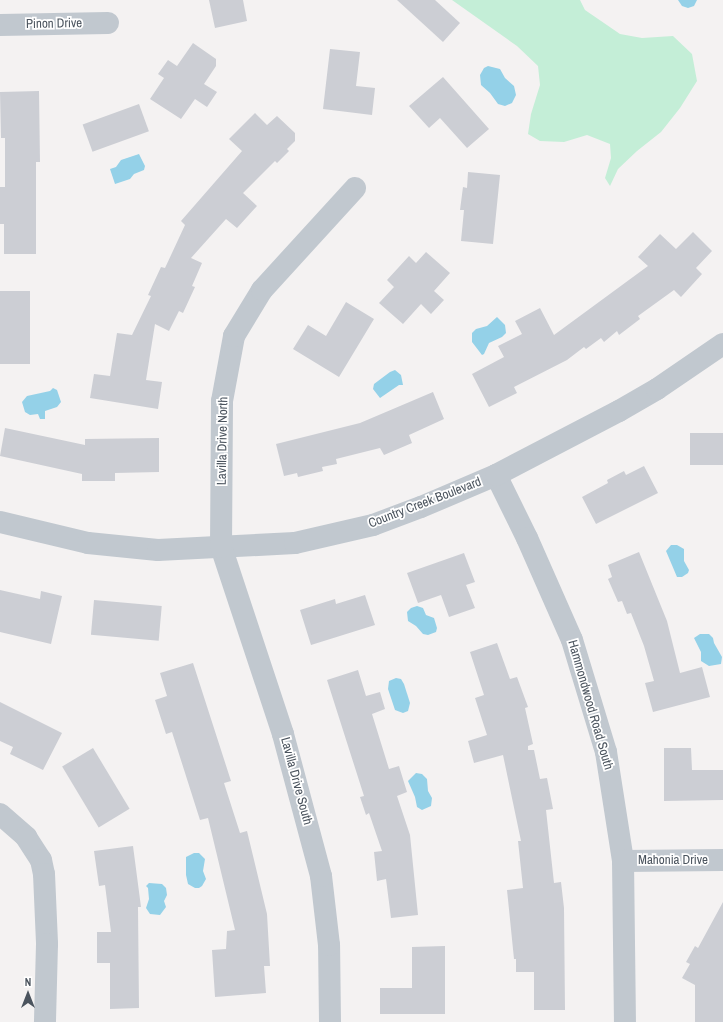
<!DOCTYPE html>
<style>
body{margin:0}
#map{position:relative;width:723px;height:1022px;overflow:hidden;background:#f4f2f2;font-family:"Archivo Narrow",sans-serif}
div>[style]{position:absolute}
.green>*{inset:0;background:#c4eed7}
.water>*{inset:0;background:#94d1e8}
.building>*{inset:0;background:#ccced4;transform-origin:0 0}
.street>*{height:22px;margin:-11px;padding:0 11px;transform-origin:11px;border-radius:11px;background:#c1c8cf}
span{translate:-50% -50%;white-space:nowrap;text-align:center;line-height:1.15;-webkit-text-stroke:3.5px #fff;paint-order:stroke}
.street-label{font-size:13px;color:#4b545e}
.north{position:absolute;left:8px;top:974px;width:40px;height:40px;-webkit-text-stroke:3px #fff;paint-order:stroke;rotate:0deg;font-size:11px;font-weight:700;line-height:16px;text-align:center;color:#4b545e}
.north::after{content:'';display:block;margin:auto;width:14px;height:18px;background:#4b545e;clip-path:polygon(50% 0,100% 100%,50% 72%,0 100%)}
</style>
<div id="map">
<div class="green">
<div style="clip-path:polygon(452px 0,580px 0,585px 10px,620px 34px,642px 38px,673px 36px,692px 54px,697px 81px,680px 108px,661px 132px,637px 151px,618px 169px,610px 186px,605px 178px,611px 158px,610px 144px,587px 135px,564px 142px,540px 141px,528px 134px,531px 114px,540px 85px,538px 66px,517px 46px)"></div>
</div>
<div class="water">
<div style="clip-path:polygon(678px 0,697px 0,694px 6px,688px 8px,682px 6px)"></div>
<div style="clip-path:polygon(488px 66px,500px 69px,505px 78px,514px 86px,516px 95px,512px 103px,505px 106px,498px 104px,490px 93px,481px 85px,480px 75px,484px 68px)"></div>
<div style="clip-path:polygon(139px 154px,145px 166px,144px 170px,134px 174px,130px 179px,115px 184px,110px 169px,116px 167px,121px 160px)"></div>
<div style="clip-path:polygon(497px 317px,505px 325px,506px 333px,502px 337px,489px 343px,484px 354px,482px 355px,472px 342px,472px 333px,476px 329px,487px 326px)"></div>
<div style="clip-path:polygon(395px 370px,401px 375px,403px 385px,399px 385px,380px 398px,373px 389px,374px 384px,390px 372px)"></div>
<div style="clip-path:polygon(53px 388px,57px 390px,61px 402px,57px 407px,45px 411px,45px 419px,40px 419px,38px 414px,30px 415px,25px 412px,22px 402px,27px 396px,50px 391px)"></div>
<div style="clip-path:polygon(671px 545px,677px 545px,684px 549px,684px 561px,689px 570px,688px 573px,682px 577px,677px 577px,666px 551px)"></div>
<div style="clip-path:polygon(417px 606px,423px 608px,426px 615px,434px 618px,437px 628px,436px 632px,428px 635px,423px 634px,416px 626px,408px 621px,407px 612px,411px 608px)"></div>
<div style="clip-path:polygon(700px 634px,709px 634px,713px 638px,714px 643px,722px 657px,721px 664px,709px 666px,701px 661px,701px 652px,694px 638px)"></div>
<div style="clip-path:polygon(396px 678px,401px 679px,404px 684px,410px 703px,408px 711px,403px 713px,395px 710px,388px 689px,389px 681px)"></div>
<div style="clip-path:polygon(416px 773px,422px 774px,427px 779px,428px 791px,432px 798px,431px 806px,422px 810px,417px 807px,415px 797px,408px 781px)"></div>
<div style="clip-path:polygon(194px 853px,199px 853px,205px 859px,203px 871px,206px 879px,202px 886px,199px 888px,195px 888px,188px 884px,186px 875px,186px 857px)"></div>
<div style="clip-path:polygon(149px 883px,162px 884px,166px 888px,167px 895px,164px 901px,166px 907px,160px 915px,150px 914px,146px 908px,149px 899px,148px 888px,146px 886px)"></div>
</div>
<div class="building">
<div style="clip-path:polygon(209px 0,243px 0,247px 21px,215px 28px)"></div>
<div style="clip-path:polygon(397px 0,435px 0,460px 23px,443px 42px)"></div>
<div style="clip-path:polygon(193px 43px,216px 59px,216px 66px,204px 84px,217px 92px,207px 107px,195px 99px,181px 119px,150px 99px,164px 78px,158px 74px,168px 60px,177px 66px)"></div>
<div style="clip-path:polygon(330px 49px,360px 52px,356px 86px,375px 88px,372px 115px,323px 109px)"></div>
<div style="clip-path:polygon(443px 77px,489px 129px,467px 148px,440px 118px,429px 128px,409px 106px)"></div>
<div style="clip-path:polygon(39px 91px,40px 162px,36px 162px,36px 254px,4px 254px,4px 224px,0 224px,0 187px,5px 187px,5px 138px,1px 138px,0 92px)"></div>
<div style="left:139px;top:104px;width:29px;height:60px;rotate:70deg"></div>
<div style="clip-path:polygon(255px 113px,267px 125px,277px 116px,295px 133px,295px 141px,287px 149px,289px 151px,277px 163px,275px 161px,243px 193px,257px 206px,237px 228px,226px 219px,191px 258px,202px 263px,192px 286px,195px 287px,183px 313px,179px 311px,169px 331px,155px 324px,146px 380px,162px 382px,158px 409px,90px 398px,94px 374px,110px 376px,117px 333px,132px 335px,151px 296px,148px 295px,161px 267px,165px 268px,185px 225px,181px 221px,242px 151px,229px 139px)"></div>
<div style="clip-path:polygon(468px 172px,500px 175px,493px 244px,461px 241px,464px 210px,460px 210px,463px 187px,467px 188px)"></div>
<div style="clip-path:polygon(693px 232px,712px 251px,696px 268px,702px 274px,681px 297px,674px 290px,638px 316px,640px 319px,619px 335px,617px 331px,604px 342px,601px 338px,586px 349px,584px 347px,567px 360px,514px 387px,517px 393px,489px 407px,472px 374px,504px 357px,498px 346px,522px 334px,515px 321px,540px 308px,554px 335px,648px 266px,638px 257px,660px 234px,676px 249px)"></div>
<div style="clip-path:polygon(426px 252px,450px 273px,434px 291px,444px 300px,431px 314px,421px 304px,403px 324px,379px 303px,394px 287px,387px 280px,409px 256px,416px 263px)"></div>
<div style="left:0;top:291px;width:30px;height:73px"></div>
<div style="clip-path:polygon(346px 302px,374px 319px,339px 377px,293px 349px,308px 325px,326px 336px)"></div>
<div style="clip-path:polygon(433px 392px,444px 419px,409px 435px,412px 443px,384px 455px,380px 448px,336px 459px,337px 464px,322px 467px,323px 471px,298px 477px,297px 473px,284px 476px,276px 444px,360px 423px)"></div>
<div style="clip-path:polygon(5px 428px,85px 445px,85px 439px,159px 438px,159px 472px,115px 473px,115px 481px,82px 481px,82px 474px,0 456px)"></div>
<div style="left:723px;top:433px;width:32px;height:33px;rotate:90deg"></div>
<div style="clip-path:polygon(644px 466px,658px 493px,596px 524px,582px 497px,608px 483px,607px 480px,624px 471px,626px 475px)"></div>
<div style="clip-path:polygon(639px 552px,667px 621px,680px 673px,702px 667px,710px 697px,653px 712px,645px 683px,654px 681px,644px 646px,631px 613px,627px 614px,622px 601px,618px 602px,608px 579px,612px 577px,608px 565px)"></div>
<div style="clip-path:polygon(464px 553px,475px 582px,466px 585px,475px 608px,449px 617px,441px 595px,418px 603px,407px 573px)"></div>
<div style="clip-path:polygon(0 590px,40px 599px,41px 591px,62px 596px,51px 644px,0 632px)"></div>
<div style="clip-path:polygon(365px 595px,375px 625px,311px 645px,300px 610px,335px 599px,336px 604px)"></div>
<div style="left:94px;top:600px;width:68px;height:35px;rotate:5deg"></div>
<div style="clip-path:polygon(497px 643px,510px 679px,517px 677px,528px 707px,525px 708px,533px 744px,528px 746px,528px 750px,534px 750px,540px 779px,547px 778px,553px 809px,546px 810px,554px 883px,561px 882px,564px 908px,565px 1010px,534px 1010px,534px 972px,516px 972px,516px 959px,514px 959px,507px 890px,523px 888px,518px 841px,521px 841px,503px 755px,474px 763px,468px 741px,487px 735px,475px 698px,484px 695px,470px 652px)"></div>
<div style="clip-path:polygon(193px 663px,231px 781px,224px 783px,240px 833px,247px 831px,267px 914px,270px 966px,264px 966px,266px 993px,215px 997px,212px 950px,226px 949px,227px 931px,235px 930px,208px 818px,200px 820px,172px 732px,166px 734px,155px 700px,167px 696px,160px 673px)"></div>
<div style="clip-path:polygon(358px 670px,366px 696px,380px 692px,385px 709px,372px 714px,389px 769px,399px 766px,407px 792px,397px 796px,410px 835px,418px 915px,391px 918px,386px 879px,377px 881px,374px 852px,382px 851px,369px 813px,366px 815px,360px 797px,364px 796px,327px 680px)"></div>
<div style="clip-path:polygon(0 702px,62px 733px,43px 770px,10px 754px,13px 747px,0 741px)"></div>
<div style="left:93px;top:748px;width:71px;height:36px;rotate:59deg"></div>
<div style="clip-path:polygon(664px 748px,691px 748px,692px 770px,723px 770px,723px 800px,664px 801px)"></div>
<div style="clip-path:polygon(133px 846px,141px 907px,138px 907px,139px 1008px,110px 1009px,110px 963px,97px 963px,97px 932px,111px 932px,105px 885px,99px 886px,94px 851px)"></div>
<div style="clip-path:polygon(723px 902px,723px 1022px,695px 1022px,695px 985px,682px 978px,690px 964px,686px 962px,695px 946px,698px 948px)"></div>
<div style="clip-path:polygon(445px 946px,445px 1014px,380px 1014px,380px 988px,412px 988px,412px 947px)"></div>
</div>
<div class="street">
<div style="left:0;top:25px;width:108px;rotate:-1.1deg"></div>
<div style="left:496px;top:475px;width:70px;rotate:63.8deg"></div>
<div style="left:527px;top:538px;width:111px;rotate:66.2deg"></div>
<div style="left:572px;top:640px;width:117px;rotate:73.1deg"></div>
<div style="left:606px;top:752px;width:110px;rotate:81.1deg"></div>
<div style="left:623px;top:861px;width:161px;rotate:89.3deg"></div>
<div style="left:0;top:522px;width:90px;rotate:13.4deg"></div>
<div style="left:88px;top:543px;width:70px;rotate:5.7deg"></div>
<div style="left:158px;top:550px;width:137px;rotate:-2.9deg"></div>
<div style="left:295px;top:543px;width:80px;rotate:-13deg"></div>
<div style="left:373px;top:525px;width:51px;rotate:-20.6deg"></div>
<div style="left:421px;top:507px;width:82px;rotate:-23.1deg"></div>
<div style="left:496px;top:475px;width:139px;rotate:-27.5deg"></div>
<div style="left:619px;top:411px;width:44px;rotate:-30.1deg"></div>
<div style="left:657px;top:389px;width:80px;rotate:-34.3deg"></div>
<div style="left:0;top:814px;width:35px;rotate:41deg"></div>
<div style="left:26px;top:837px;width:27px;rotate:57deg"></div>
<div style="left:41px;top:860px;width:14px;rotate:78deg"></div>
<div style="left:44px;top:874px;width:70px;rotate:87.5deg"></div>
<div style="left:47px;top:944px;width:78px;rotate:91.5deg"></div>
<div style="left:623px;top:861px;width:100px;rotate:-0.6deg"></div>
<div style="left:330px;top:1022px;width:77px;rotate:-90.7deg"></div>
<div style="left:329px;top:945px;width:69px;rotate:-96.6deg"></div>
<div style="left:321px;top:876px;width:147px;rotate:-105deg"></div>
<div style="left:283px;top:734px;width:197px;rotate:-108.3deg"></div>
<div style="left:221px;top:547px;width:146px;rotate:-89.6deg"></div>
<div style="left:222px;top:401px;width:66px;rotate:-79.5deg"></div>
<div style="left:234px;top:336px;width:54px;rotate:-58.7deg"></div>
<div style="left:262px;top:290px;width:138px;rotate:-47.6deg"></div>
</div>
<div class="street-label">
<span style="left:54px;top:24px;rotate:-1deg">Pinon Drive</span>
<span style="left:223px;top:441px;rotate:-89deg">Lavilla Drive North</span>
<span style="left:425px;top:503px;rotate:-21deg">Country Creek Boulevard</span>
<span style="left:590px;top:705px;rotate:74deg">Hammondwood Road South</span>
<span style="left:296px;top:781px;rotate:75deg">Lavilla Drive South</span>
<span style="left:673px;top:860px">Mahonia Drive</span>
</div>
<div class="north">N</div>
</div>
